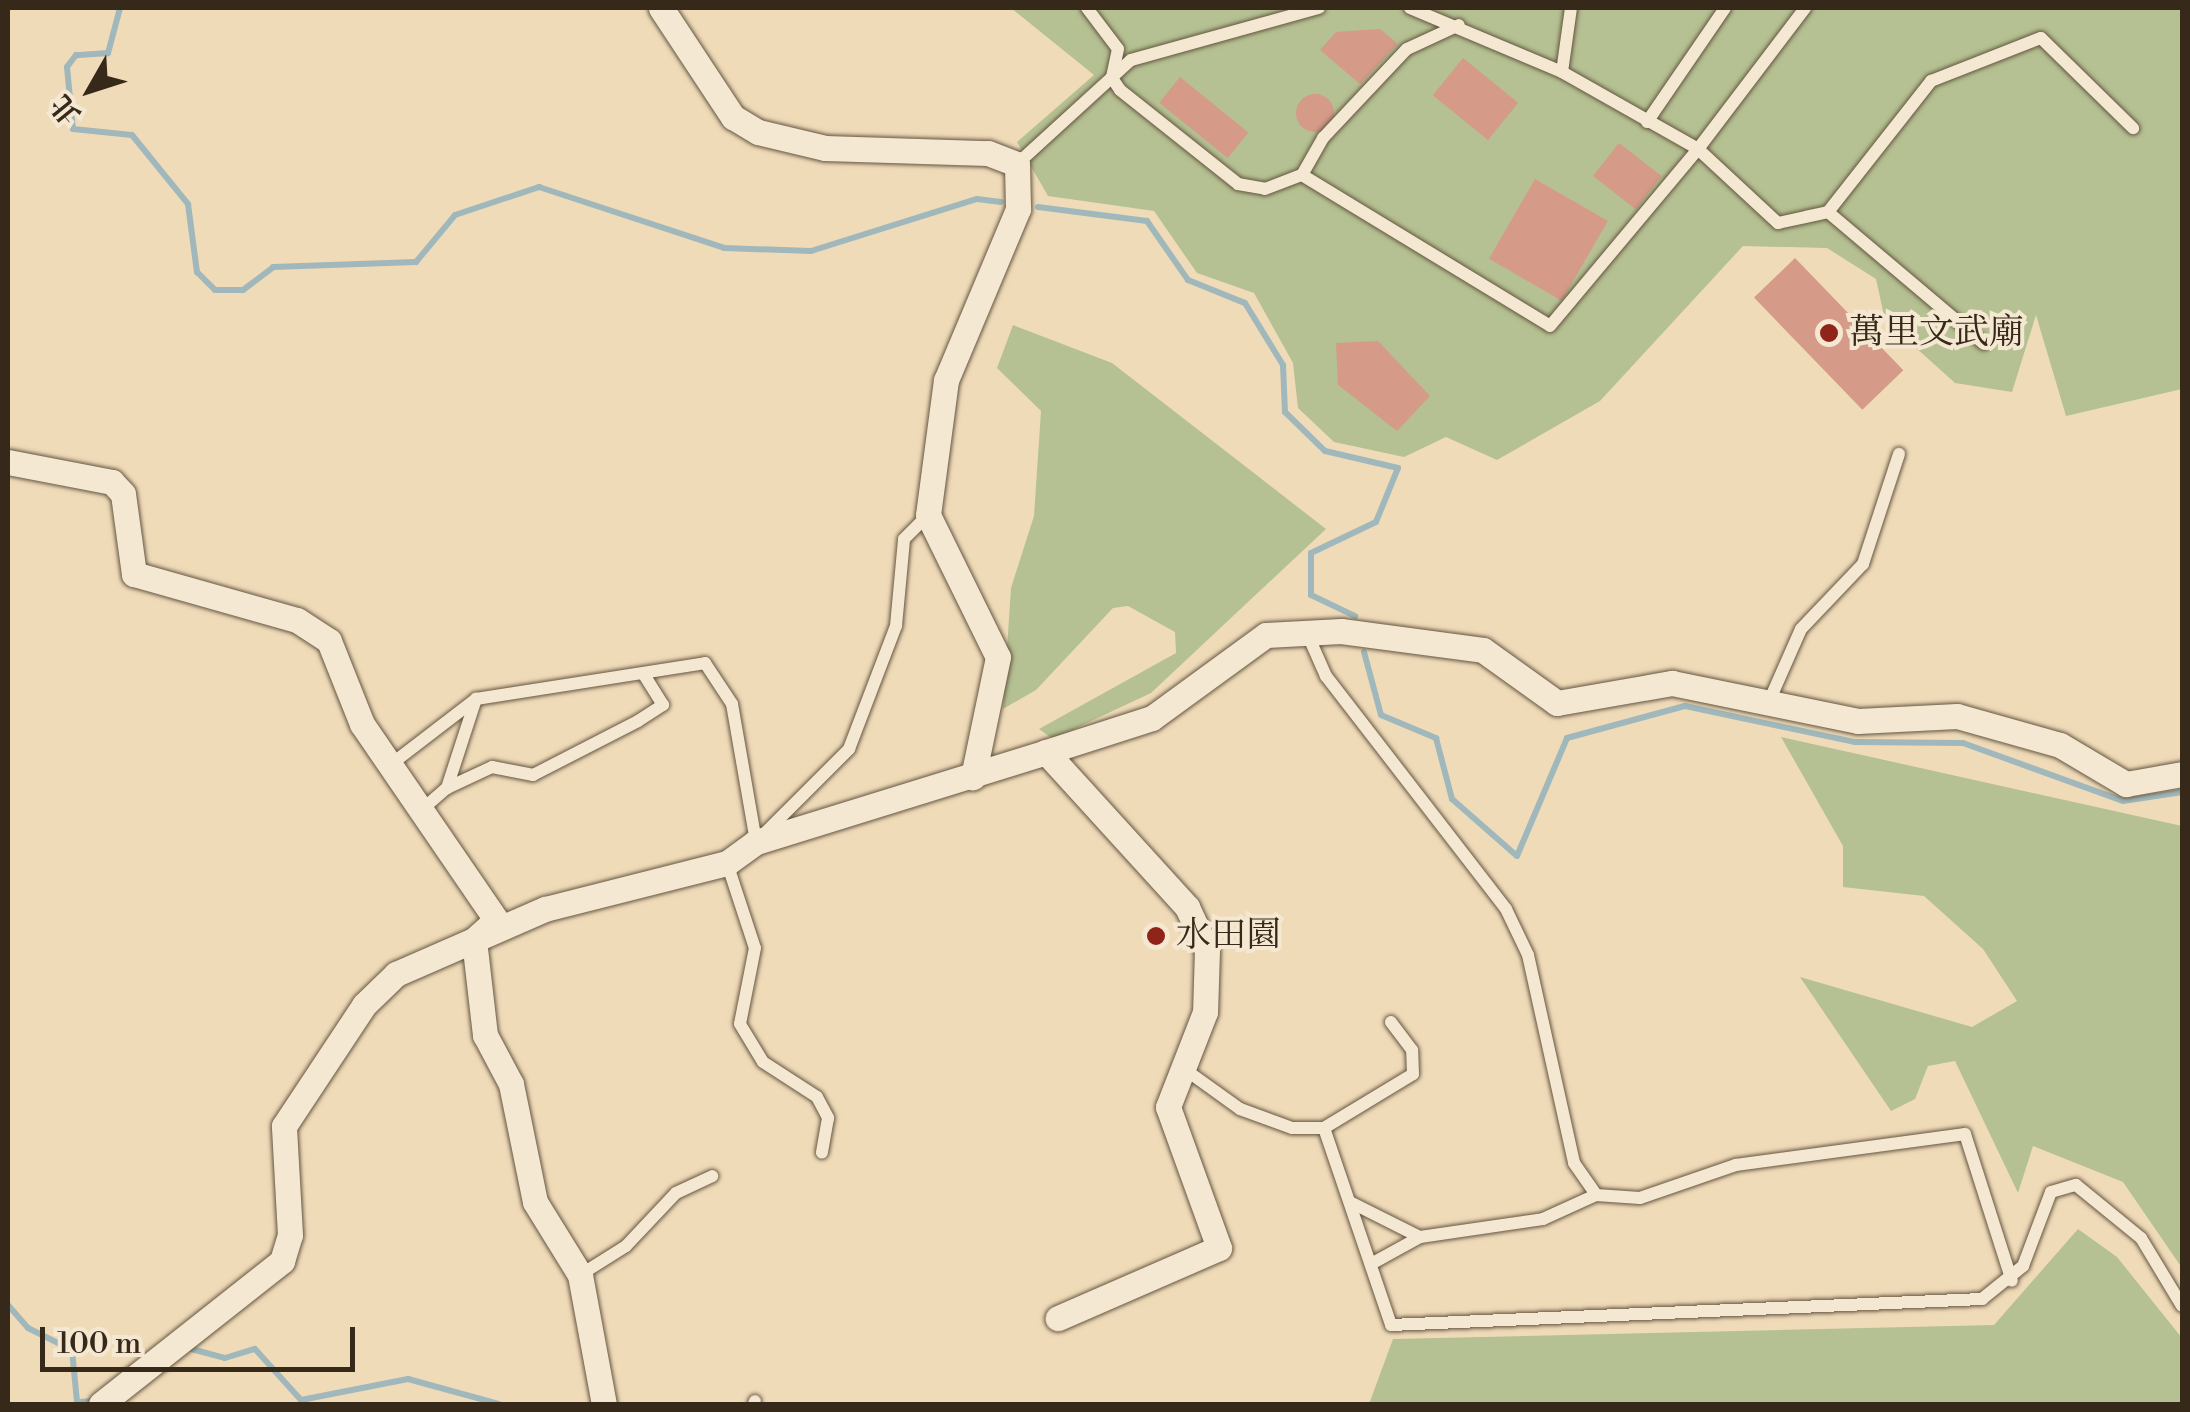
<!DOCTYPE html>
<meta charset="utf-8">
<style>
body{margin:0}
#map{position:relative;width:2190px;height:1412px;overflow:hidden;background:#f0dbb9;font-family:"Libre Bodoni","Noto Serif TC",serif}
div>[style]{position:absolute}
.green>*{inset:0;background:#b5c192}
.stream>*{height:6px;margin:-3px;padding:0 3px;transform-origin:3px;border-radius:3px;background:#a0b8bb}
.building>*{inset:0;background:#d59a88;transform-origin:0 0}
.round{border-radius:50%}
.roads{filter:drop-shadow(0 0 2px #645641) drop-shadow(0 0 2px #645641)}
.service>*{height:12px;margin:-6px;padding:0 6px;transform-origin:6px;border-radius:6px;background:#f5e8d2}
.minor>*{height:25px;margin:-12.5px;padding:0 12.5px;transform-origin:12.5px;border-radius:12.5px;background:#f5e8d2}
.dots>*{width:28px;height:28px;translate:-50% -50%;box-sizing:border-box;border:5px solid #f5e8d2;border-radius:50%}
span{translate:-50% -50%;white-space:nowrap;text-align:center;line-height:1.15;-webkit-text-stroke:8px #f5e8d2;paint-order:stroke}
.poi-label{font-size:35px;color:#362919}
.left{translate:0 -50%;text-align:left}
.frame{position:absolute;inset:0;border:10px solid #362919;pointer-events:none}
.north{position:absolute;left:40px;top:40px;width:100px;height:100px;-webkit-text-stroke:8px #f5e8d2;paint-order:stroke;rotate:231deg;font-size:28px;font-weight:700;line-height:40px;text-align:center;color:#362919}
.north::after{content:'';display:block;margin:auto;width:35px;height:45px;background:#362919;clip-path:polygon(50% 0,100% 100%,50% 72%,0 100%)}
.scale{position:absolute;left:40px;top:1327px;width:315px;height:45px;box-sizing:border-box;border:5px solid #362919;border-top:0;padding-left:12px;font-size:30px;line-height:35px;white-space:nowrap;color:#362919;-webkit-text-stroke:8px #f5e8d2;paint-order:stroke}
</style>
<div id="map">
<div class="green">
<div style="clip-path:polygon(1011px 8px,2182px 8px,2182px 389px,2066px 416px,2036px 315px,2012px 392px,1955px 383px,1885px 320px,1876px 279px,1827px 248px,1743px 246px,1600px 401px,1497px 460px,1446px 437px,1404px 457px,1334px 442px,1298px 408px,1293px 363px,1254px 293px,1197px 273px,1154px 211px,1048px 196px,1017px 142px,1094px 75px)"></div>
<div style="clip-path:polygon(1013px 325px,1112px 363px,1326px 529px,1151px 693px,1053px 739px,1039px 729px,1176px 653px,1175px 632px,1128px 606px,1113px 608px,1036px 690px,1003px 709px,1011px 588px,1034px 516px,1041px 411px,997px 368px)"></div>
<div style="clip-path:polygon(1781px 737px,2182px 826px,2182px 1268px,2123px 1182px,2033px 1146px,2018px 1193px,1955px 1061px,1928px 1066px,1915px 1099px,1891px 1111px,1800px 977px,1972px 1027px,2017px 1001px,1983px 949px,1924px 896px,1843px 887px,1843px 846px)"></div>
<div style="clip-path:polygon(2078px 1229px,2117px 1257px,2182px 1338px,2182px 1404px,1369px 1404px,1393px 1339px,1994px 1325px)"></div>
</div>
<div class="stream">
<div style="left:120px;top:8px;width:47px;rotate:104.9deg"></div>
<div style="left:108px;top:53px;width:32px;rotate:176deg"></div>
<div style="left:76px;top:55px;width:15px;rotate:127deg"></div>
<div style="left:67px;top:67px;width:62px;rotate:84.5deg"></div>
<div style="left:73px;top:129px;width:59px;rotate:5.8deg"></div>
<div style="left:132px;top:135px;width:89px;rotate:50.9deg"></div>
<div style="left:188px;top:204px;width:69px;rotate:82.5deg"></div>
<div style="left:197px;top:272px;width:25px;rotate:45deg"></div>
<div style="left:215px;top:290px;width:28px"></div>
<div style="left:243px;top:290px;width:38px;rotate:-37deg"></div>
<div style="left:273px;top:267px;width:143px;rotate:-2deg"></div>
<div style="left:416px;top:262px;width:61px;rotate:-50.3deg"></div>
<div style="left:455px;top:215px;width:89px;rotate:-18.4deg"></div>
<div style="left:539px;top:187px;width:195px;rotate:18.2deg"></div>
<div style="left:724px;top:248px;width:87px;rotate:2deg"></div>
<div style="left:811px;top:251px;width:174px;rotate:-17.4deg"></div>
<div style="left:977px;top:199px;width:24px;rotate:7deg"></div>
<div style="left:1038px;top:207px;width:110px;rotate:7.3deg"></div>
<div style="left:1147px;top:221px;width:72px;rotate:55.2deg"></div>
<div style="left:1188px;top:280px;width:61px;rotate:22deg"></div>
<div style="left:1245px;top:303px;width:73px;rotate:58.5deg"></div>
<div style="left:1283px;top:365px;width:47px;rotate:87.6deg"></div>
<div style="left:1285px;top:412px;width:56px;rotate:44.3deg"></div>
<div style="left:1325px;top:451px;width:75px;rotate:13.1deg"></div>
<div style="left:1398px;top:468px;width:58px;rotate:112.2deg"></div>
<div style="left:1376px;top:522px;width:72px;rotate:154.5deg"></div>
<div style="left:1311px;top:553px;width:42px;rotate:90deg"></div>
<div style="left:1311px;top:595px;width:49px;rotate:25.5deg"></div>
<div style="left:1364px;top:652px;width:65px;rotate:74.9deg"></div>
<div style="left:1381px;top:715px;width:60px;rotate:22.7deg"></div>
<div style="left:1436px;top:738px;width:63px;rotate:75.3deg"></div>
<div style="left:1452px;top:799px;width:86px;rotate:41.2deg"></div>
<div style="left:1517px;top:856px;width:128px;rotate:-67deg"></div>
<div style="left:1567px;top:738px;width:122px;rotate:-15.2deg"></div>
<div style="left:1685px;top:706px;width:174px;rotate:12deg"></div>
<div style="left:1855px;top:742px;width:108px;rotate:0.5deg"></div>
<div style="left:1963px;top:743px;width:170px;rotate:19.9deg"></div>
<div style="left:2123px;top:801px;width:60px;rotate:-8.7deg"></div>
<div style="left:8px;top:1305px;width:30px;rotate:49deg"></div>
<div style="left:28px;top:1328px;width:49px;rotate:26.6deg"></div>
<div style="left:72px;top:1350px;width:52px;rotate:84.5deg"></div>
<div style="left:77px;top:1402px;width:19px;rotate:-3deg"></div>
<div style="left:184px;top:1347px;width:42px;rotate:15deg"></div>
<div style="left:225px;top:1358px;width:31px;rotate:-17deg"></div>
<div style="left:255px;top:1349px;width:69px;rotate:48deg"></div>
<div style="left:301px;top:1400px;width:109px;rotate:-11.1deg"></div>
<div style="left:408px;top:1379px;width:94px;rotate:15.4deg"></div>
</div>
<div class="building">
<div style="clip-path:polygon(1380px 29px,1398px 44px,1360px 84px,1320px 50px,1336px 32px)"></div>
<div style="left:1463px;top:58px;width:71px;height:48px;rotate:39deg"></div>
<div style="left:1180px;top:77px;width:88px;height:33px;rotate:39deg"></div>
<div class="round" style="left:1296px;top:94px;width:38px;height:38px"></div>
<div style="left:1619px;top:143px;width:54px;height:42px;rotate:38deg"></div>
<div style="left:1535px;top:179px;width:84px;height:92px;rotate:30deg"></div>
<div style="left:1795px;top:258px;width:156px;height:57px;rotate:46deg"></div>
<div style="clip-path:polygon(1378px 341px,1430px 396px,1397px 431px,1338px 385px,1336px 343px)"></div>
</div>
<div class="roads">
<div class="service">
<div style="left:1087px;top:8px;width:51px;rotate:52.9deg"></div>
<div style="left:1118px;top:49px;width:30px;rotate:102deg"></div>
<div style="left:1112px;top:78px;width:14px;rotate:56deg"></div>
<div style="left:1120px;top:90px;width:151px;rotate:38.5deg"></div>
<div style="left:1238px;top:184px;width:27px;rotate:10deg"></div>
<div style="left:1265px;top:189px;width:40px;rotate:-21deg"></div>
<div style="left:1302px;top:175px;width:43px;rotate:-60.4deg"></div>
<div style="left:1323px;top:138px;width:122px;rotate:-46.7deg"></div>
<div style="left:1407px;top:49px;width:57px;rotate:-24.8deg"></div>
<div style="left:1410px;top:8px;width:165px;rotate:22.8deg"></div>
<div style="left:1562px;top:72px;width:156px;rotate:29.5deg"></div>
<div style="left:1698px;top:149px;width:177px;rotate:-52.8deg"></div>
<div style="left:1562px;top:72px;width:65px;rotate:-82deg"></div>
<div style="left:1647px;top:122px;width:138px;rotate:-55.6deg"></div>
<div style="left:1017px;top:164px;width:154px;rotate:-42.4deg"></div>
<div style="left:1131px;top:60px;width:195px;rotate:-15.5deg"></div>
<div style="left:1302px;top:175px;width:290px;rotate:31.3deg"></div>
<div style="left:1550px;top:326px;width:231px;rotate:-50.1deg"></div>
<div style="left:1698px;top:149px;width:109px;rotate:42.8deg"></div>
<div style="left:1778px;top:223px;width:51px;rotate:-12.4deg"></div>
<div style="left:1828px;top:212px;width:167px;rotate:-51.8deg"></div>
<div style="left:1931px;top:81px;width:118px;rotate:-21.4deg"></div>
<div style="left:2041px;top:38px;width:129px;rotate:44.4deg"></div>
<div style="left:1828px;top:212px;width:204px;rotate:40.2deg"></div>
<div style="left:1307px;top:633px;width:47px;rotate:66.2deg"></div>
<div style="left:1326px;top:676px;width:294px;rotate:52.3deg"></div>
<div style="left:1506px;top:909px;width:51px;rotate:64.4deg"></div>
<div style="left:1528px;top:955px;width:213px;rotate:77.5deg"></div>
<div style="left:1574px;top:1163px;width:39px;rotate:55deg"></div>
<div style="left:1596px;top:1195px;width:44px;rotate:3.9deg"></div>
<div style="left:1640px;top:1198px;width:102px;rotate:-19deg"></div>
<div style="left:1736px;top:1165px;width:231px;rotate:-7.7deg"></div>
<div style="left:1965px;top:1134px;width:154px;rotate:72.3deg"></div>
<div style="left:1771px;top:697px;width:74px;rotate:-66.2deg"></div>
<div style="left:1801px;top:629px;width:90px;rotate:-46.4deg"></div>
<div style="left:1863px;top:564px;width:116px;rotate:-71.9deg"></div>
<div style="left:394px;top:762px;width:103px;rotate:-37.5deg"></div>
<div style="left:476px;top:699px;width:232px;rotate:-8.9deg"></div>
<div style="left:705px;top:663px;width:49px;rotate:56.6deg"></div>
<div style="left:732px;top:704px;width:140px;rotate:80.1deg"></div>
<div style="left:756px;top:842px;width:132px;rotate:-45deg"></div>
<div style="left:849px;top:749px;width:132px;rotate:-69.1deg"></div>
<div style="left:896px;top:626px;width:87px;rotate:-84.7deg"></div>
<div style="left:904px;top:539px;width:34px;rotate:-45deg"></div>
<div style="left:447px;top:788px;width:50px;rotate:-25deg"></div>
<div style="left:492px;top:767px;width:42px;rotate:11deg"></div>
<div style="left:533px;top:775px;width:118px;rotate:-27.2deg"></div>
<div style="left:638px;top:721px;width:30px;rotate:-33deg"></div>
<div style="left:663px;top:705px;width:36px;rotate:-122deg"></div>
<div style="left:418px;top:813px;width:38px;rotate:-41deg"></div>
<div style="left:447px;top:788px;width:94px;rotate:-72deg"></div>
<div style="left:727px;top:863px;width:89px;rotate:71.8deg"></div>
<div style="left:755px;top:948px;width:77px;rotate:101.2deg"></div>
<div style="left:740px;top:1024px;width:44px;rotate:58.8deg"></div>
<div style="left:763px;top:1062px;width:64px;rotate:32.9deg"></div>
<div style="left:817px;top:1097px;width:24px;rotate:62deg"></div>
<div style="left:828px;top:1118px;width:35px;rotate:100deg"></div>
<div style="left:1183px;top:1068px;width:70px;rotate:35.7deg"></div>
<div style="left:1240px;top:1109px;width:55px;rotate:20.1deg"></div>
<div style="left:1292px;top:1128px;width:32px"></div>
<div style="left:1324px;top:1128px;width:208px;rotate:71.2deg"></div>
<div style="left:1391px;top:1325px;width:592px;rotate:-2.52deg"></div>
<div style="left:1982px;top:1299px;width:53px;rotate:-38.8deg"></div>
<div style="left:2023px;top:1266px;width:79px;rotate:-69.3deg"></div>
<div style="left:2051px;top:1192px;width:26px;rotate:-16deg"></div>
<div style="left:2076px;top:1185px;width:84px;rotate:39.2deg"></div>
<div style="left:2141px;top:1238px;width:79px;rotate:58.9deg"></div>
<div style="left:1324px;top:1128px;width:104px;rotate:-31.2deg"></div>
<div style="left:1413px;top:1074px;width:24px;rotate:-92deg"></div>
<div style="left:1412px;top:1050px;width:35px;rotate:-127deg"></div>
<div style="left:1352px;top:1203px;width:76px;rotate:26.6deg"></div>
<div style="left:1371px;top:1264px;width:56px;rotate:-28.9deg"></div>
<div style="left:1420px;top:1237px;width:124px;rotate:-8.3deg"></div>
<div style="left:1543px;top:1219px;width:58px;rotate:-24.4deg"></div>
<div style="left:580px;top:1275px;width:54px;rotate:-32.2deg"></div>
<div style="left:626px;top:1246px;width:73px;rotate:-46.7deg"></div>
<div style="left:676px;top:1193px;width:40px;rotate:-25deg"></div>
<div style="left:754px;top:1404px;width:3px;rotate:-72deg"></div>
</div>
<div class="minor">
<div style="left:661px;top:8px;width:131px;rotate:56.6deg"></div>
<div style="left:733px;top:117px;width:29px;rotate:31deg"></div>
<div style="left:758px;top:132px;width:69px;rotate:13.4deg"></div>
<div style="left:825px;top:148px;width:163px;rotate:1.8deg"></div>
<div style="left:988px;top:153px;width:31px;rotate:21deg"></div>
<div style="left:1017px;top:164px;width:45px;rotate:88.7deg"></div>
<div style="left:1018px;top:209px;width:186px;rotate:112.8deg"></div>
<div style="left:946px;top:380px;width:136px;rotate:97.6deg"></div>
<div style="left:928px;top:515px;width:158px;rotate:63.8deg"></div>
<div style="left:998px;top:657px;width:123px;rotate:101.8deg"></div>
<div style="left:8px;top:462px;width:106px;rotate:10.9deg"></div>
<div style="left:112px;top:482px;width:16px;rotate:47deg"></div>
<div style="left:123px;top:494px;width:81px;rotate:82.2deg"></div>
<div style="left:134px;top:574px;width:169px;rotate:15.8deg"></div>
<div style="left:297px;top:620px;width:38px;rotate:33deg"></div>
<div style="left:329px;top:641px;width:89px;rotate:68.3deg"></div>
<div style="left:362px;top:724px;width:237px;rotate:55.6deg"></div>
<div style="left:496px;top:920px;width:30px;rotate:138deg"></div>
<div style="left:474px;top:940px;width:96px;rotate:83.4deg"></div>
<div style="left:485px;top:1035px;width:55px;rotate:62deg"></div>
<div style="left:511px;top:1084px;width:120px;rotate:78.5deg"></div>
<div style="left:535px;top:1202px;width:86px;rotate:58.3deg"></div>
<div style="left:580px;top:1275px;width:131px;rotate:79.5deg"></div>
<div style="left:1046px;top:752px;width:111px;rotate:-17.8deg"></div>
<div style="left:1152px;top:718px;width:141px;rotate:-36.1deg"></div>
<div style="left:1266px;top:635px;width:75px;rotate:-3.1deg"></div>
<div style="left:1341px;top:631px;width:143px;rotate:7.6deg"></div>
<div style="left:1483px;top:650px;width:91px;rotate:35.6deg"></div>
<div style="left:1557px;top:703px;width:117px;rotate:-9.9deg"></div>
<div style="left:1672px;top:683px;width:190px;rotate:11.5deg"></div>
<div style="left:1858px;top:721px;width:99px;rotate:-2.9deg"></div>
<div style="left:1957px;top:716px;width:107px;rotate:15.7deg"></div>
<div style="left:2060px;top:745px;width:77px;rotate:30.6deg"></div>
<div style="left:2126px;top:784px;width:57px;rotate:-10.1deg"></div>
<div style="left:101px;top:1404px;width:231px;rotate:-38.3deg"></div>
<div style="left:282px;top:1261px;width:27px;rotate:-73deg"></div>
<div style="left:290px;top:1235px;width:109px;rotate:-93.2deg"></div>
<div style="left:284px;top:1126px;width:145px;rotate:-56.5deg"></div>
<div style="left:364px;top:1005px;width:45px;rotate:-44.1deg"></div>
<div style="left:396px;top:974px;width:163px;rotate:-23.6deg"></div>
<div style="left:545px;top:909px;width:188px;rotate:-14.2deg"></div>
<div style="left:727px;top:863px;width:36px;rotate:-36deg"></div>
<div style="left:756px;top:842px;width:304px;rotate:-17.2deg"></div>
<div style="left:1046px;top:752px;width:210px;rotate:47.7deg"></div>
<div style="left:1187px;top:907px;width:47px;rotate:65.1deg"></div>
<div style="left:1207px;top:950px;width:62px;rotate:91.8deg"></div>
<div style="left:1205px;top:1012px;width:102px;rotate:111.3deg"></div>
<div style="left:1168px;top:1107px;width:150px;rotate:70.1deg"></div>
<div style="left:1219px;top:1248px;width:176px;rotate:156.5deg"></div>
</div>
</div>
<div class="dots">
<div style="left:1829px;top:333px;background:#8f2418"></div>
<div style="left:1156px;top:936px;background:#8f2418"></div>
</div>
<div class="poi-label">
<span class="left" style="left:1849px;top:333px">萬里文武廟</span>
<span class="left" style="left:1176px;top:936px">水田園</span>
</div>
<div class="frame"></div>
<div class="north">北</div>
<div class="scale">100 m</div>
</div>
